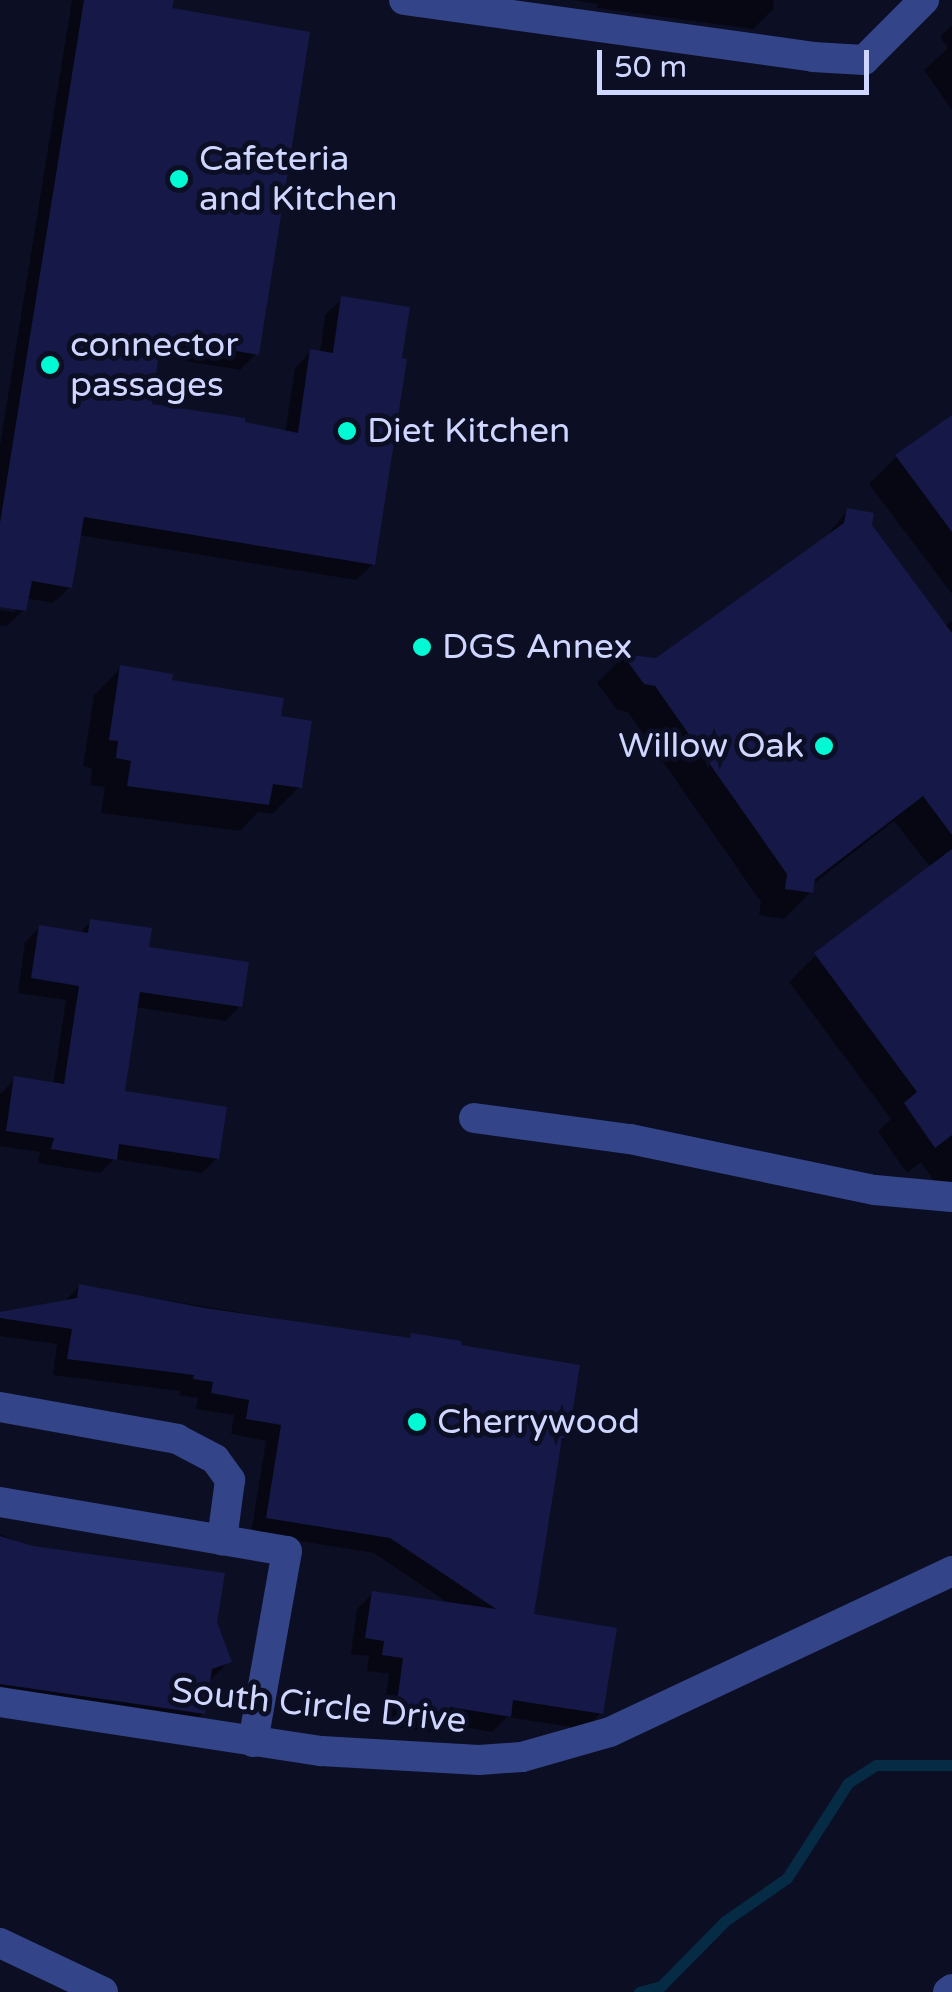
<!DOCTYPE html>
<style>
body{margin:0}
#map{position:relative;width:952px;height:1992px;overflow:hidden;background:#0c0e24;font-family:"Varela Round",sans-serif}
div>[style]{position:absolute}
.shadow>*{inset:0;background:#0007}
.stream>*{height:11px;margin:-5.5px;padding:0 5.5px;transform-origin:5.5px;border-radius:5.5px;background:#052c44}
.building>*{inset:0;background:#161947}
.minor>*{height:30px;margin:-15px;padding:0 15px;transform-origin:15px;border-radius:15px;background:#334588}
.dots>*{width:28px;height:28px;translate:-50% -50%;box-sizing:border-box;border:5px solid #0c0e24;border-radius:50%}
span{translate:-50% -50%;white-space:nowrap;text-align:center;line-height:1.15;-webkit-text-stroke:10px #0c0e24;paint-order:stroke}
.poi-label{font-size:35px;color:#cfd6ff}
.left{translate:0 -50%;text-align:left}
.right{translate:-100% -50%;text-align:right}
.street-label{font-size:35px;color:#cfd6ff}
.scale{position:absolute;left:597px;top:50px;width:272px;height:45px;box-sizing:border-box;border:5px solid #cfd6ff;border-top:0;padding-left:12px;font-size:30px;line-height:35px;white-space:nowrap;color:#cfd6ff;-webkit-text-stroke:8px #0c0e24;paint-order:stroke}
</style>
<div id="map">
<div class="shadow">
<div style="clip-path:polygon(72px 0,171px 0,169px 10px,257px 353px,240px 370px,156px 356px,149px 406px,285px 433px,295px 368px,311px 351px,320px 353px,325px 315px,342px 299px,373px 564px,356px 580px,78px 535px,70px 587px,53px 603px,26px 598px,24px 610px,7px 626px,0 625px,0 610px,15px 612px,15px 607px,0 604px,0 446px)"></div>
<div style="clip-path:polygon(572px 0,774px 0,773px 9px,753px 29px,597px 8px,598px 4px)"></div>
<div style="clip-path:polygon(952px 25px,952px 110px,924px 70px,948px 48px,940px 37px)"></div>
<div style="clip-path:polygon(952px 418px,952px 594px,869px 484px,896px 457px)"></div>
<div style="clip-path:polygon(848px 510px,869px 526px,944px 626px,952px 621px,952px 1186px,936px 1184px,921px 1162px,907px 1173px,878px 1132px,891px 1119px,789px 982px,816px 955px,931px 868px,894px 821px,812px 885px,811px 892px,784px 919px,759px 915px,761px 902px,628px 712px,617px 710px,597px 683px,623px 657px,657px 661px,820px 544px)"></div>
<div style="clip-path:polygon(121px 668px,279px 718px,299px 787px,272px 814px,258px 812px,240px 831px,101px 813px,105px 787px,90px 785px,92px 768px,83px 766px,94px 695px)"></div>
<div style="clip-path:polygon(91px 921px,240px 1006px,225px 1021px,135px 1007px,122px 1093px,217px 1158px,202px 1173px,114px 1159px,100px 1173px,38px 1163px,40px 1152px,0 1146px,0 1094px,15px 1079px,53px 1085px,66px 1000px,18px 993px,25px 942px,40px 927px,79px 934px)"></div>
<div style="clip-path:polygon(80px 1286px,407px 1340px,412px 1335px,458px 1347px,566px 1438px,558px 1445px,531px 1616px,601px 1713px,585px 1729px,507px 1717px,492px 1732px,440px 1723px,430px 1732px,381px 1725px,389px 1674px,367px 1671px,369px 1656px,351px 1654px,357px 1609px,373px 1593px,451px 1605px,374px 1553px,251px 1533px,266px 1441px,231px 1434px,234px 1415px,196px 1409px,198px 1398px,179px 1395px,180px 1391px,53px 1375px,57px 1344px,0 1336px,0 1315px,63px 1303px)"></div>
<div style="clip-path:polygon(0 1534px,215px 1622px,230px 1661px,209px 1681px,203px 1713px,183px 1733px,0 1706px)"></div>
</div>
<div class="stream">
<div style="left:639px;top:1992px;width:23px;rotate:-15deg"></div>
<div style="left:661px;top:1986px;width:91px;rotate:-45.4deg"></div>
<div style="left:725px;top:1921px;width:75px;rotate:-34.7deg"></div>
<div style="left:787px;top:1878px;width:113px;rotate:-57.3deg"></div>
<div style="left:848px;top:1783px;width:33px;rotate:-33deg"></div>
<div style="left:876px;top:1765px;width:76px"></div>
</div>
<div class="building">
<div style="clip-path:polygon(84px 0,174px 0,172px 8px,310px 32px,259px 355px,161px 338px,152px 404px,245px 418px,245px 422px,298px 433px,310px 349px,333px 353px,341px 296px,410px 307px,402px 358px,407px 359px,375px 565px,84px 517px,72px 588px,32px 581px,26px 611px,0 607px,0 523px)"></div>
<div style="clip-path:polygon(952px 415px,952px 532px,895px 455px)"></div>
<div style="clip-path:polygon(847px 508px,874px 513px,872px 525px,952px 633px,952px 835px,923px 796px,815px 879px,813px 893px,785px 889px,787px 874px,655px 686px,644px 684px,622px 654px,656px 658px,844px 523px)"></div>
<div style="clip-path:polygon(120px 665px,173px 674px,172px 680px,284px 698px,281px 716px,312px 721px,302px 788px,273px 784px,269px 805px,127px 786px,131px 761px,116px 758px,118px 741px,109px 740px)"></div>
<div style="clip-path:polygon(952px 849px,952px 1135px,935px 1148px,904px 1103px,917px 1092px,814px 953px)"></div>
<div style="clip-path:polygon(90px 919px,152px 928px,149px 947px,249px 962px,242px 1007px,140px 992px,125px 1091px,227px 1107px,219px 1159px,119px 1144px,117px 1160px,51px 1149px,54px 1138px,6px 1131px,14px 1076px,64px 1084px,79px 986px,31px 978px,39px 925px,88px 933px)"></div>
<div style="clip-path:polygon(79px 1284px,205px 1308px,410px 1338px,411px 1333px,462px 1341px,461px 1345px,580px 1365px,568px 1439px,562px 1438px,534px 1614px,617px 1628px,603px 1714px,513px 1700px,511px 1717px,450px 1707px,449px 1718px,396px 1710px,403px 1658px,382px 1655px,384px 1641px,365px 1638px,372px 1591px,496px 1609px,390px 1538px,266px 1518px,281px 1425px,246px 1419px,249px 1400px,211px 1393px,213px 1382px,193px 1379px,194px 1375px,67px 1359px,72px 1329px,0 1318px,0 1312px,77px 1298px)"></div>
<div style="clip-path:polygon(0 1536px,33px 1546px,225px 1573px,217px 1622px,232px 1662px,212px 1669px,205px 1714px,0 1684px)"></div>
</div>
<div class="minor">
<div style="left:404px;top:0;width:413px;rotate:7.9deg"></div>
<div style="left:813px;top:57px;width:51px;rotate:3.4deg"></div>
<div style="left:864px;top:60px;width:85px;rotate:-45deg"></div>
<div style="left:474px;top:1118px;width:157px;rotate:7.7deg"></div>
<div style="left:630px;top:1139px;width:250px;rotate:11.8deg"></div>
<div style="left:875px;top:1190px;width:77px;rotate:5.2deg"></div>
<div style="left:0;top:1407px;width:180px;rotate:10.2deg"></div>
<div style="left:177px;top:1439px;width:43px;rotate:27.8deg"></div>
<div style="left:215px;top:1459px;width:26px;rotate:54deg"></div>
<div style="left:230px;top:1480px;width:61px;rotate:97.6deg"></div>
<div style="left:0;top:1502px;width:291px;rotate:9.7deg"></div>
<div style="left:287px;top:1551px;width:194px;rotate:100.1deg"></div>
<div style="left:0;top:1702px;width:325px;rotate:8.7deg"></div>
<div style="left:321px;top:1751px;width:158px;rotate:3.3deg"></div>
<div style="left:479px;top:1760px;width:43px;rotate:-4deg"></div>
<div style="left:522px;top:1757px;width:91px;rotate:-15.9deg"></div>
<div style="left:610px;top:1732px;width:378px;rotate:-25.2deg"></div>
<div style="left:0;top:1943px;width:114px;rotate:25.4deg"></div>
<div style="left:948px;top:1992px;width:5px;rotate:-37deg"></div>
</div>
<div class="dots">
<div style="left:179px;top:179px;background:#00fad3"></div>
<div style="left:50px;top:365px;background:#00fad3"></div>
<div style="left:347px;top:431px;background:#00fad3"></div>
<div style="left:422px;top:647px;background:#00fad3"></div>
<div style="left:824px;top:746px;background:#00fad3"></div>
<div style="left:417px;top:1422px;background:#00fad3"></div>
</div>
<div class="poi-label">
<span class="left" style="left:199px;top:179px">Cafeteria<br>and Kitchen</span>
<span class="left" style="left:70px;top:365px">connector<br>passages</span>
<span class="left" style="left:367px;top:431px">Diet Kitchen</span>
<span class="left" style="left:442px;top:647px">DGS Annex</span>
<span class="right" style="left:804px;top:746px">Willow Oak</span>
<span class="left" style="left:437px;top:1422px">Cherrywood</span>
</div>
<div class="street-label">
<span style="left:319px;top:1706px;rotate:6deg">South Circle Drive</span>
</div>
<div class="scale">50 m</div>
</div>
